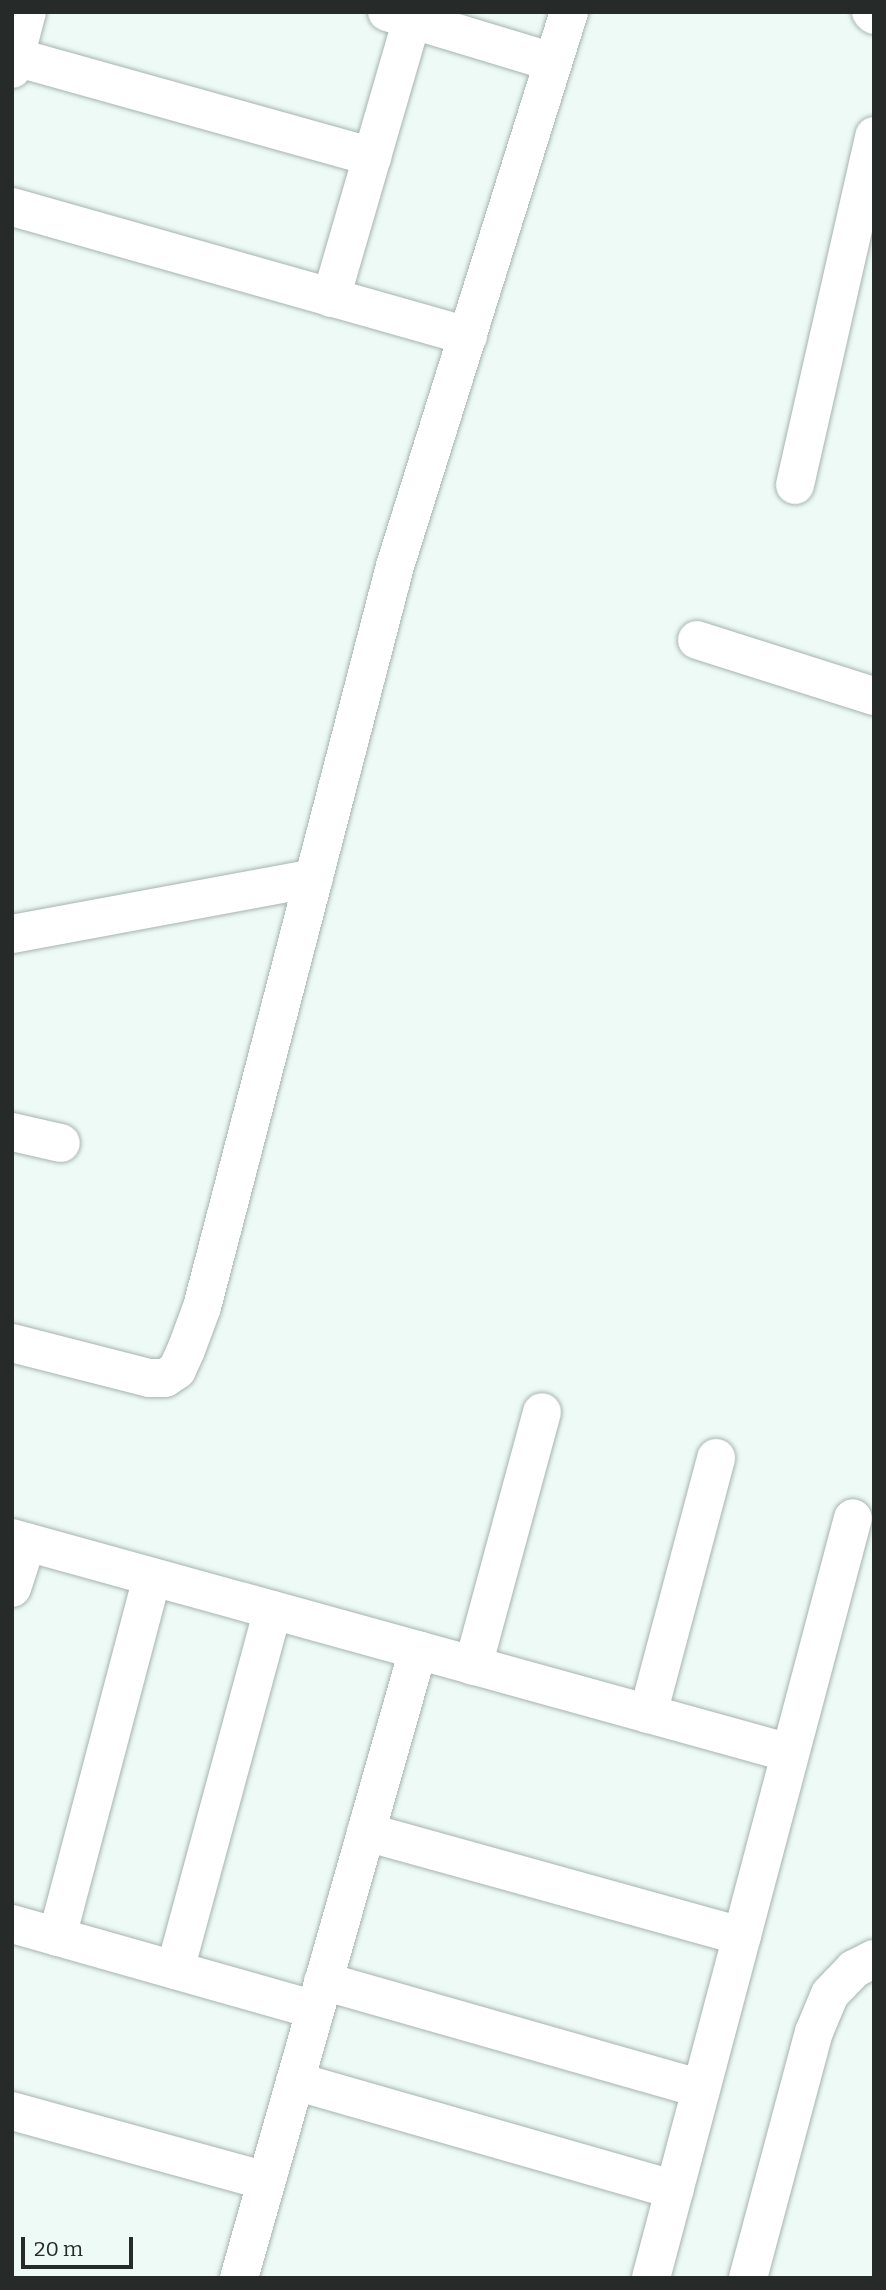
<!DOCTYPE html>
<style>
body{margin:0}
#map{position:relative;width:886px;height:2290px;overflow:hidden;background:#edfaf6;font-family:Bitter,serif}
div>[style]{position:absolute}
.roads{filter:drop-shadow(0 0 2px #a7b3af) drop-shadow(0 0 2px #a7b3af)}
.minor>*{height:38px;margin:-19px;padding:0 19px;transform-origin:19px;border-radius:19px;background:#fff}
span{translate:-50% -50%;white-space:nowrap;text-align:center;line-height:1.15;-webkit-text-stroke:7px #edfaf6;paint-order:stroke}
.frame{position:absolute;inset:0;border:14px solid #262a29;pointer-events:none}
.scale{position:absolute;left:21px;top:2237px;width:112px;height:32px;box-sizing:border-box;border:4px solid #262a29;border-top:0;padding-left:9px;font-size:21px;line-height:24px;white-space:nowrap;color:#262a29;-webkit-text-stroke:5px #edfaf6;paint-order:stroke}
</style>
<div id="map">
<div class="roads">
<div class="minor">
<div style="left:387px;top:12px;width:173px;rotate:16.8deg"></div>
<div style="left:871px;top:12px;width:4px;rotate:45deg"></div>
<div style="left:15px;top:57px;width:371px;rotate:15.6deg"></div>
<div style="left:12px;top:69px;width:59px;rotate:-75.3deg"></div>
<div style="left:12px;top:207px;width:474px;rotate:15.8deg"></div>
<div style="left:331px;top:298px;width:298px;rotate:-73.8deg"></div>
<div style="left:795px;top:485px;width:358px;rotate:-77.2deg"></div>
<div style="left:697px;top:640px;width:186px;rotate:17.6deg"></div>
<div style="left:12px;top:934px;width:307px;rotate:-10.5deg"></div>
<div style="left:12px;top:1132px;width:50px;rotate:12.7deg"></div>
<div style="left:12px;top:1343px;width:141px;rotate:14.3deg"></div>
<div style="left:149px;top:1378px;width:16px"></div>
<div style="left:165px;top:1378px;width:14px;rotate:-34deg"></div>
<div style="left:177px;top:1370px;width:22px;rotate:-66deg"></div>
<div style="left:186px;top:1350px;width:46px;rotate:-69.6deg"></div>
<div style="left:202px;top:1307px;width:766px;rotate:-75.4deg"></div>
<div style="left:395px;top:566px;width:581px;rotate:-72.56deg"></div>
<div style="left:12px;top:1538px;width:807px;rotate:15.45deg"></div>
<div style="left:12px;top:1588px;width:48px;rotate:-71.9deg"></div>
<div style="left:473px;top:1666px;width:263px;rotate:-74.8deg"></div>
<div style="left:648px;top:1714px;width:265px;rotate:-75.1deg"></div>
<div style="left:366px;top:1832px;width:390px;rotate:15.5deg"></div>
<div style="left:12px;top:1924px;width:315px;rotate:15.8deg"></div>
<div style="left:57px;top:1937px;width:372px;rotate:-75.2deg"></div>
<div style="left:175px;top:1970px;width:373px;rotate:-74.8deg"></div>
<div style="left:323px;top:1981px;width:393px;rotate:15.9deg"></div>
<div style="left:295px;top:2081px;width:395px;rotate:16deg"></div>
<div style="left:12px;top:2111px;width:263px;rotate:15.4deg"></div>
<div style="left:239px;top:2278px;width:653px;rotate:-74.09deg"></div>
<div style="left:651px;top:2278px;width:786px;rotate:-75.12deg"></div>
<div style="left:748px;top:2278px;width:255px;rotate:-75deg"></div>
<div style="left:814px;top:2032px;width:41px;rotate:-67.2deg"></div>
<div style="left:830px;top:1994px;width:35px;rotate:-46deg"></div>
<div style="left:854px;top:1969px;width:22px;rotate:-27deg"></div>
</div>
</div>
<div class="frame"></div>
<div class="scale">20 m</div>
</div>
